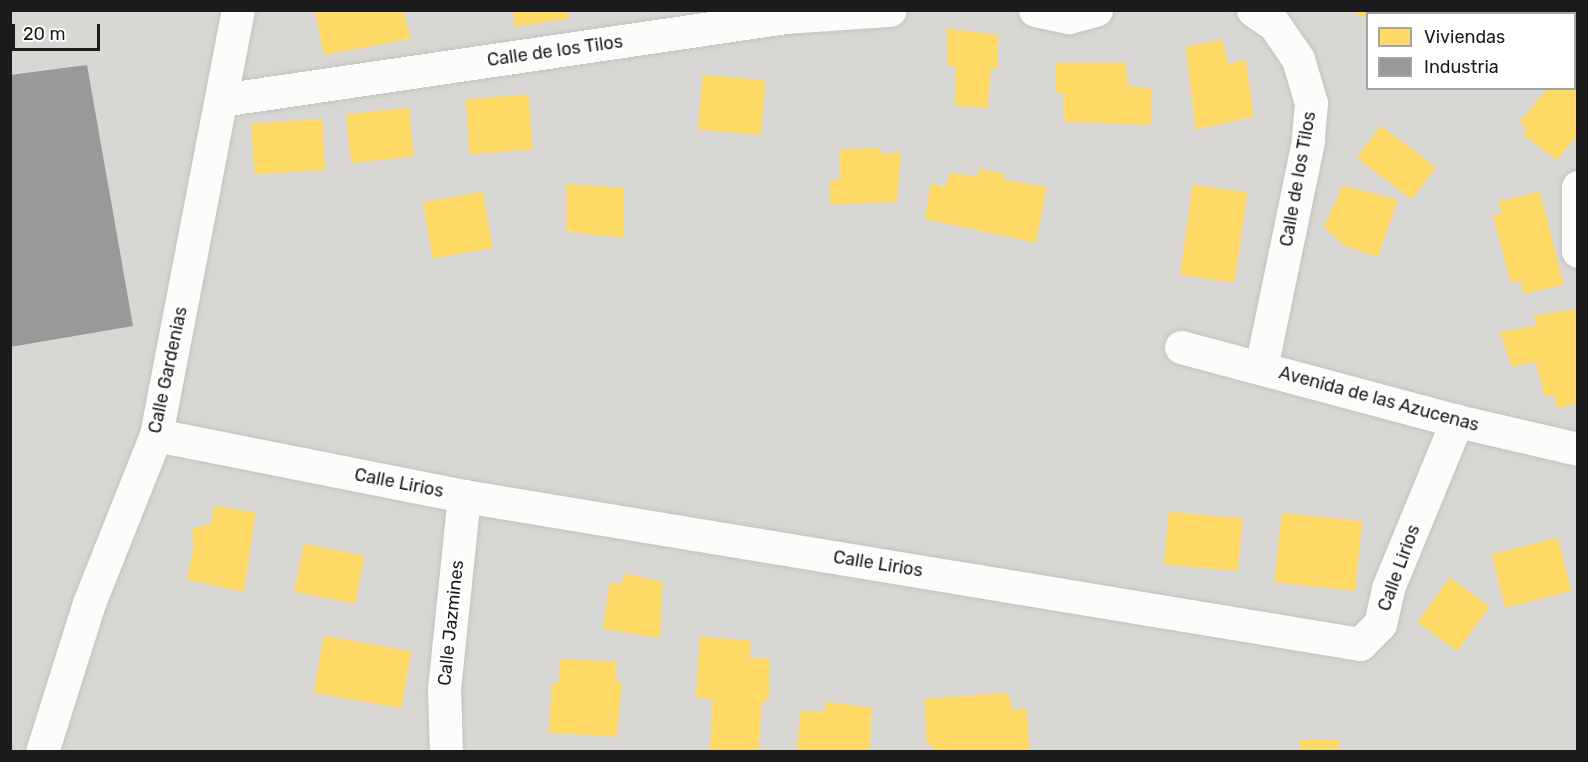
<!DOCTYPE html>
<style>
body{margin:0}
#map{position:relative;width:1588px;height:762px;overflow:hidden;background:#eae8e2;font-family:Rubik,sans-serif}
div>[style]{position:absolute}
.residential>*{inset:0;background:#d9d7d4}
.homes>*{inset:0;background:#ffd966;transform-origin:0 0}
.industry>*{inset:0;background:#999}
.roads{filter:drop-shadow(0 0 2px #c2c2bf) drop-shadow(0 0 2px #c2c2bf)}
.street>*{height:33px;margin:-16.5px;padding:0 16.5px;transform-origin:16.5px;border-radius:16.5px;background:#fcfcfb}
span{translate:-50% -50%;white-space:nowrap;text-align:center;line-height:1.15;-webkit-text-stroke:6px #fff;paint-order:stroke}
.street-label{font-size:18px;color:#1b1b1b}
.frame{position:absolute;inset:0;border:12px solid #1b1b1b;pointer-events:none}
.legend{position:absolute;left:1366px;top:12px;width:210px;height:78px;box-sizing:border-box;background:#fff;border:2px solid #a4a4a4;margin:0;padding:8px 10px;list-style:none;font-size:18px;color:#1b1b1b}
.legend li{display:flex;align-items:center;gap:12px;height:30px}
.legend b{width:30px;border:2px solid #a4a4a4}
.scale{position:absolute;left:12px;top:24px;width:88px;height:27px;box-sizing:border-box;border:3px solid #1b1b1b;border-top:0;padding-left:8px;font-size:18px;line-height:21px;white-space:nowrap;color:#1b1b1b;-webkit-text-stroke:4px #fff;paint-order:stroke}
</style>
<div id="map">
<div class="residential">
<div style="clip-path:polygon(evenodd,11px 11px,1577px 11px,1577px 751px,11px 751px,11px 11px,1368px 14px,1574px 14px,1574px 88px,1368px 88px,1368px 14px)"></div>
</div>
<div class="homes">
<div style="clip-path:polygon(315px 10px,403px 10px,411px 39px,324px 55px)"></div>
<div style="clip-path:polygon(513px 10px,568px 10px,569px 19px,515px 27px)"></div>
<div style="clip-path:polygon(1356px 10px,1397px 10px,1397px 12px,1358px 17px)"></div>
<div style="clip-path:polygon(947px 29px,998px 35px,998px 69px,991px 69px,988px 108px,955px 106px,956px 67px,948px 65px)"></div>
<div style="clip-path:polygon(1223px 40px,1228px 64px,1246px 60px,1254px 117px,1196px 130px,1186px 47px)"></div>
<div style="clip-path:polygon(1056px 63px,1126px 63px,1128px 86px,1152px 89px,1151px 125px,1065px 122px,1063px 93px,1056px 93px)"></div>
<div style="clip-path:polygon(1575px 70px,1578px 135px,1557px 160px,1523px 135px,1527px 129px,1520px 122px,1546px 91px,1542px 88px,1575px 88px)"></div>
<div style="left:703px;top:75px;width:63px;height:55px;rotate:5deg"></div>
<div style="left:529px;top:95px;width:55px;height:63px;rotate:86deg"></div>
<div style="left:409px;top:108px;width:49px;height:63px;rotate:84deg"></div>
<div style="left:322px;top:119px;width:51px;height:71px;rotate:86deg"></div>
<div style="left:1381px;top:126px;width:69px;height:40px;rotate:37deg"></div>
<div style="clip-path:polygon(881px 148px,881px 154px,901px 153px,897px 202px,830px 205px,830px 181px,840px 181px,840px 150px)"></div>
<div style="clip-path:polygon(979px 169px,1004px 174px,1004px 180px,1047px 187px,1036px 243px,925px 219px,931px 184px,946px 187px,950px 173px,978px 177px)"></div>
<div style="clip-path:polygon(567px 184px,624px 188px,624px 238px,567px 232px)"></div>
<div style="left:1193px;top:185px;width:55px;height:91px;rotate:8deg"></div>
<div style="clip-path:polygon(1343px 186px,1398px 200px,1378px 257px,1345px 246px,1324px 227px)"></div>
<div style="left:483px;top:192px;width:57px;height:61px;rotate:80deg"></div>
<div style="clip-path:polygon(1540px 192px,1564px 285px,1524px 294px,1521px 281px,1511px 283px,1493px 215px,1503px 214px,1498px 202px)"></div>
<div style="clip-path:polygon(1577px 309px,1578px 403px,1558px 409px,1554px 395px,1545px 397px,1536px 362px,1512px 367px,1500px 332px,1537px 326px,1534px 316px)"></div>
<div style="clip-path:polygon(215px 506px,256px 513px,244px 592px,187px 580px,194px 547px,192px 529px,211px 524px)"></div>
<div style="left:1169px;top:512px;width:74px;height:53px;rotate:5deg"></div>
<div style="left:1282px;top:513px;width:81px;height:70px;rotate:6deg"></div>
<div style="left:1558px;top:538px;width:55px;height:68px;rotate:76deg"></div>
<div style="left:304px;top:544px;width:62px;height:49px;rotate:11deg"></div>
<div style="clip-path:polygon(625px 574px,663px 582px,660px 638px,603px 629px,610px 583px,622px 584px)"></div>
<div style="left:1450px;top:578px;width:49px;height:55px;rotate:36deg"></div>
<div style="left:324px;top:636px;width:89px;height:58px;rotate:10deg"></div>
<div style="clip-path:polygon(700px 637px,751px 641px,750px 658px,770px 659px,769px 699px,762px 703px,759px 752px,710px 750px,713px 700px,696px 697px)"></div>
<div style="clip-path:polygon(560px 659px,617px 662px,616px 681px,622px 682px,617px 737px,549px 733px,552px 684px,559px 683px)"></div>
<div style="clip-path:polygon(1008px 693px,1013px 710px,1027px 709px,1030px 750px,934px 752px,933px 745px,927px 745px,925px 699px)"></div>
<div style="clip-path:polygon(825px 702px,872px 708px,870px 752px,797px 752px,801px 711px,825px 712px)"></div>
<div style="left:1339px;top:740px;width:12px;height:39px;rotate:90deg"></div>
</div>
<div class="industry">
<div style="clip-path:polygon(87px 65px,133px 326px,10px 347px,10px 75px)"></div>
</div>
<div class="roads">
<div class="street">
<div style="left:1035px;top:10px;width:35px;rotate:12deg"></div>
<div style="left:1069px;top:17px;width:28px;rotate:-15deg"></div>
<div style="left:1253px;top:10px;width:25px;rotate:34deg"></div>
<div style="left:1274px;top:24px;width:42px;rotate:55.6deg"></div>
<div style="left:1298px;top:59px;width:46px;rotate:73.5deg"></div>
<div style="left:1311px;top:103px;width:38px;rotate:95deg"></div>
<div style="left:1308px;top:141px;width:231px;rotate:101.7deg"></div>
<div style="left:221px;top:100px;width:571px;rotate:-8.36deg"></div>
<div style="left:786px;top:17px;width:104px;rotate:-3.9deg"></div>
<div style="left:1578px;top:187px;width:64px;rotate:90deg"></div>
<div style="left:1181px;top:347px;width:286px;rotate:15deg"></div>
<div style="left:1457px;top:421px;width:124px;rotate:13deg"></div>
<div style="left:156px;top:435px;width:314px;rotate:11.2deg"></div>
<div style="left:464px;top:496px;width:908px;rotate:9.38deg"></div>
<div style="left:1360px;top:644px;width:28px;rotate:-45deg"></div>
<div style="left:1380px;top:624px;width:37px;rotate:-77deg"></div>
<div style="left:1388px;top:588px;width:181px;rotate:-67.6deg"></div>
<div style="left:42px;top:752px;width:156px;rotate:-72.5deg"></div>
<div style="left:89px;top:603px;width:181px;rotate:-68.3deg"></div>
<div style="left:156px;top:435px;width:433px;rotate:-79.1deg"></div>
<div style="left:446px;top:752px;width:63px;rotate:-91.8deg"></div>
<div style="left:444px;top:689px;width:194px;rotate:-84.1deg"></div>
</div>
</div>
<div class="street-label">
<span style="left:555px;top:51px;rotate:-8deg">Calle de los Tilos</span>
<span style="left:1298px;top:179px;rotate:-80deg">Calle de los Tilos</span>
<span style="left:168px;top:370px;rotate:-78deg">Calle Gardenias</span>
<span style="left:1379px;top:399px;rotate:15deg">Avenida de las Azucenas</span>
<span style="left:399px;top:483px;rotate:11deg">Calle Lirios</span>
<span style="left:878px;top:564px;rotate:9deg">Calle Lirios</span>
<span style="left:1399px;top:568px;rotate:-70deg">Calle Lirios</span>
<span style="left:451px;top:623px;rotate:-84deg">Calle Jazmines</span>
</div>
<div class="frame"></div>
<ul class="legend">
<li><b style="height:16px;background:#ffd966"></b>Viviendas</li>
<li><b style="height:16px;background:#999"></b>Industria</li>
</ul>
<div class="scale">20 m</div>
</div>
